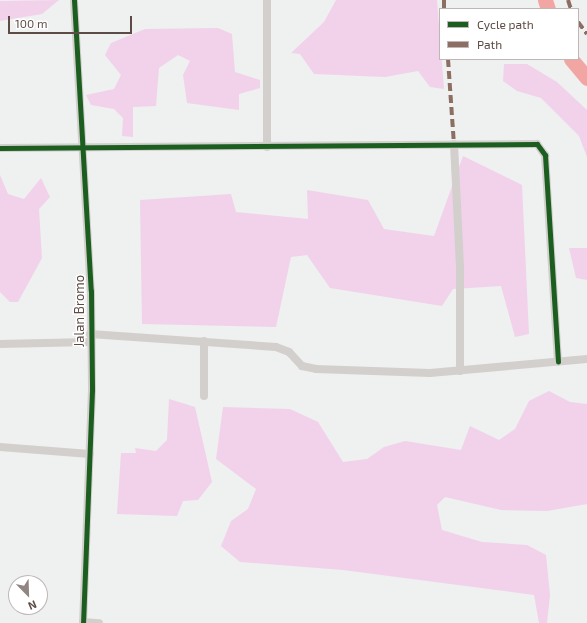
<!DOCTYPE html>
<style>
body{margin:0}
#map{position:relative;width:587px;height:623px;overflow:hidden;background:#eff0f0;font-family:"Exo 2",sans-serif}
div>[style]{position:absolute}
.green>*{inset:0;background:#f1d2ea}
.river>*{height:15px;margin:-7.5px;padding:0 7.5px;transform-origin:7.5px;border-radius:7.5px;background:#f2a6a3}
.street>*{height:8px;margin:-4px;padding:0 4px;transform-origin:4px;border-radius:4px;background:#d3cfcd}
.quiet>*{height:4px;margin-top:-2px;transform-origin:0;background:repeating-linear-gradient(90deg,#8d6e63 0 8px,transparent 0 12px)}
.cycleway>*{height:5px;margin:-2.5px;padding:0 2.5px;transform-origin:2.5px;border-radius:2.5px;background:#1b5e20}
span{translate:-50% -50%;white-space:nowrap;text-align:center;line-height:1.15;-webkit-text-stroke:3px #fff;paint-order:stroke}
.street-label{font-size:13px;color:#5d4c45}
.legend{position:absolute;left:439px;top:8px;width:140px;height:52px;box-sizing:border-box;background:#fff;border:1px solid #beb7b5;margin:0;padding:5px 7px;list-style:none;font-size:12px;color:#5d4c45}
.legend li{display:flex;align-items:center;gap:8px;height:20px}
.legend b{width:20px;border:1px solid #beb7b5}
.north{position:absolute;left:8px;top:575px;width:40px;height:40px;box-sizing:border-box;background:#fff;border:1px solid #beb7b5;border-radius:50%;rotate:157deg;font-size:11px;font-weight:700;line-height:16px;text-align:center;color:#5d4c45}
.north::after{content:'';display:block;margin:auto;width:14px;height:18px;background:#908581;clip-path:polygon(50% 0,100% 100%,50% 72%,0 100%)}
.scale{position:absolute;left:8px;top:16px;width:124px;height:18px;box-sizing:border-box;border:2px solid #5d4c45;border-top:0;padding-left:5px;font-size:12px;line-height:14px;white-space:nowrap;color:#5d4c45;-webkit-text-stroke:3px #fff;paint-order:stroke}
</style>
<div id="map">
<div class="green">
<div style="clip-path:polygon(59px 0,42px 14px,0 21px,0 1px)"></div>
<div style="clip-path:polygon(336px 0,437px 0,444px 89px,430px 87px,418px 71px,385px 77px,314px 74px,300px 54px,291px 53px,324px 22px)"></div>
<div style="clip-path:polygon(218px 28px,232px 34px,235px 72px,260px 80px,260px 88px,239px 94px,239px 110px,187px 103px,183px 75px,190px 61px,178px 55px,159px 68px,156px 106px,133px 107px,133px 137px,122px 136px,123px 118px,114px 109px,91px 105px,86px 95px,114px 89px,121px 75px,105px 55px,111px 43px,145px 29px)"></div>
<div style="clip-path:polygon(504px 64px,527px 64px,557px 82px,587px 110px,587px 157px,579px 136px,541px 98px,517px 91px,503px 81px)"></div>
<div style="clip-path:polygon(463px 156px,522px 185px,529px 334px,515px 337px,501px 286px,453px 289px,442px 306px,330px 288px,307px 255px,291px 257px,276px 327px,142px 324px,140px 200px,231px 194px,236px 212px,308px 219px,307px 190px,368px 200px,384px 229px,434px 236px)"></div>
<div style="clip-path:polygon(0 175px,8px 194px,24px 199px,41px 178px,50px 197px,39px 209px,42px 258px,18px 302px,10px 302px,0 292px)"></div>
<div style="clip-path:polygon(569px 248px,587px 248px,587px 280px,576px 278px)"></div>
<div style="clip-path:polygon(549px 391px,570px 402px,587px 404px,587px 504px,547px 511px,501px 510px,445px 497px,437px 505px,442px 530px,482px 542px,527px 545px,546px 555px,550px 595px,547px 623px,539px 623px,534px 595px,343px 570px,240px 562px,221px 546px,231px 521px,248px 509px,256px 489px,216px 459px,223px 407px,290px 409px,318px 422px,343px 462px,367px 459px,384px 447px,405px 441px,461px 450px,470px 426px,499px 440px,515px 429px,529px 401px)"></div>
<div style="clip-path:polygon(169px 399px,195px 407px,212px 482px,198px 500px,183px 501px,177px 516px,117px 514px,121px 453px,136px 453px,135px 448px,156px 451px,167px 440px)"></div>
</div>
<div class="river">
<div style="left:545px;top:0;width:9px;rotate:72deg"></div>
<div style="left:571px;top:59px;width:25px;rotate:50deg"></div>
</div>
<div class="street">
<div style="left:74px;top:0;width:291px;rotate:86.7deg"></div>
<div style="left:91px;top:291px;width:99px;rotate:89.4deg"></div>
<div style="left:92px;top:390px;width:233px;rotate:92.2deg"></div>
<div style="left:267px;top:0;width:147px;rotate:90deg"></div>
<div style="left:454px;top:144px;width:123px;rotate:87.2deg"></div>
<div style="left:460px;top:267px;width:104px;rotate:90deg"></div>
<div style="left:0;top:148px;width:537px;rotate:-0.43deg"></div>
<div style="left:537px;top:144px;width:14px;rotate:54deg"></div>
<div style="left:545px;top:155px;width:207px;rotate:86.4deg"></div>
<div style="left:90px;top:334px;width:186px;rotate:4deg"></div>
<div style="left:276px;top:347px;width:14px;rotate:21deg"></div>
<div style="left:289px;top:352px;width:19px;rotate:47deg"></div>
<div style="left:302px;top:366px;width:14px;rotate:12deg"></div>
<div style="left:316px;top:369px;width:114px;rotate:2deg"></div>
<div style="left:430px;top:373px;width:158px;rotate:-5.1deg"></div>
<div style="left:204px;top:341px;width:55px;rotate:90deg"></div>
<div style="left:0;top:344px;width:90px;rotate:-1.3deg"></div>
<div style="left:0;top:447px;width:90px;rotate:4.4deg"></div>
<div style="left:83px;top:622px;width:16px;rotate:4deg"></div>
</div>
<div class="quiet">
<div style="left:444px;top:0;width:9px;rotate:90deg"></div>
<div style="left:568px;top:0;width:9px;rotate:72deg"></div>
<div style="left:578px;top:22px;width:15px;rotate:53deg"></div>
<div style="left:448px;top:59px;width:85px;rotate:86deg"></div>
</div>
<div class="cycleway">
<div style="left:74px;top:0;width:291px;rotate:86.7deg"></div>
<div style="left:91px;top:291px;width:99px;rotate:89.4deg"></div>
<div style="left:92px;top:390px;width:233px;rotate:92.2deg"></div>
<div style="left:0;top:148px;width:537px;rotate:-0.43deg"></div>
<div style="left:537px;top:144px;width:14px;rotate:54deg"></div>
<div style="left:545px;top:155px;width:207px;rotate:86.4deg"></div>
</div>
<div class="street-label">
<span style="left:79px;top:311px;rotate:-90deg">Jalan Bromo</span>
</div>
<ul class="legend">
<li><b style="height:5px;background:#1b5e20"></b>Cycle path</li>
<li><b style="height:5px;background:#8d6e63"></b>Path</li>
</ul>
<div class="north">N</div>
<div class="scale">100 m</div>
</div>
